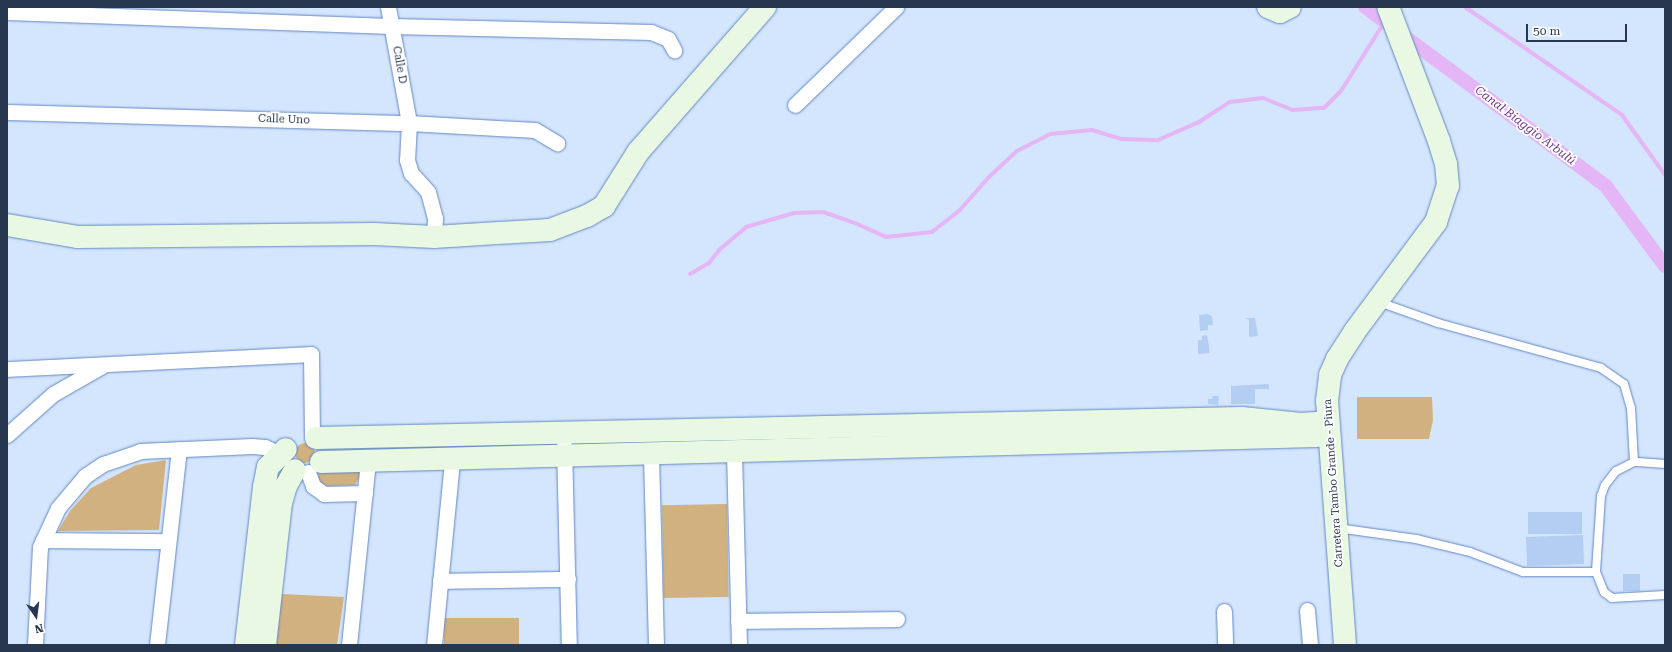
<!DOCTYPE html>
<meta charset="utf-8">
<style>
body{margin:0}
#map{position:relative;width:1672px;height:652px;overflow:hidden;background:#d4e5fe;font-family:"Roboto Serif",serif}
div>[style]{position:absolute}
.green>*{inset:0;background:#d1b180;transform-origin:0 0}
.round{border-radius:50%}
.stream>*{height:4px;margin:-2px;padding:0 2px;transform-origin:2px;border-radius:2px;background:#e5b6f5}
.canal>*{height:14px;margin:-7px;padding:0 7px;transform-origin:7px;border-radius:7px;background:#e5b6f5}
.building>*{inset:0;background:#b3cdf3;transform-origin:0 0}
.roads{filter:drop-shadow(0 0 1px #6288c1) drop-shadow(0 0 1px #6288c1)}
.lane>*{height:8px;margin:-4px;padding:0 4px;transform-origin:4px;border-radius:4px;background:#fff}
.street>*{height:15px;margin:-7.5px;padding:0 7.5px;transform-origin:7.5px;border-radius:7.5px;background:#fff}
.secondary>*{height:22px;margin:-11px;padding:0 11px;transform-origin:11px;border-radius:11px;background:#e8f8e3}
span{translate:-50% -50%;white-space:nowrap;text-align:center;line-height:1.15;-webkit-text-stroke:3.5px #fff;paint-order:stroke}
.street-label{font-size:11px;color:#27374f}
.water-label{font-size:12px;color:#713982;font-style:italic}
.frame{position:absolute;inset:0;border:8px solid #27374f;pointer-events:none}
.north{position:absolute;left:16px;top:596px;width:40px;height:40px;-webkit-text-stroke:3px #fff;paint-order:stroke;rotate:166deg;font-size:11px;font-weight:700;line-height:16px;text-align:center;color:#27374f}
.north::after{content:'';display:block;margin:auto;width:14px;height:18px;background:#27374f;clip-path:polygon(50% 0,100% 100%,50% 72%,0 100%)}
.scale{position:absolute;left:1526px;top:24px;width:101px;height:18px;box-sizing:border-box;border:2px solid #27374f;border-top:0;padding-left:5px;font-size:12px;line-height:14px;white-space:nowrap;color:#27374f;-webkit-text-stroke:3px #fff;paint-order:stroke}
</style>
<div id="map">
<div class="green">
<div style="clip-path:polygon(1357px 397px,1432px 397px,1433px 420px,1429px 439px,1357px 439px)"></div>
<div class="round" style="left:295px;top:443px;width:20px;height:20px"></div>
<div style="clip-path:polygon(166px 460px,159px 530px,58px 531px,70px 511px,91px 488px,136px 465px)"></div>
<div style="clip-path:polygon(323px 470px,359px 471px,361px 474px,355px 485px,329px 486px,319px 483px,317px 476px)"></div>
<div style="left:727px;top:504px;width:93px;height:65px;rotate:89deg"></div>
<div style="clip-path:polygon(282px 594px,344px 597px,337px 645px,276px 645px)"></div>
<div style="left:519px;top:618px;width:27px;height:75px;rotate:90deg"></div>
</div>
<div class="stream">
<div style="left:1465px;top:7px;width:191px;rotate:34.5deg"></div>
<div style="left:1622px;top:115px;width:74px;rotate:54.4deg"></div>
<div style="left:690px;top:274px;width:22px;rotate:-30deg"></div>
<div style="left:709px;top:263px;width:16px;rotate:-52deg"></div>
<div style="left:719px;top:250px;width:35px;rotate:-40deg"></div>
<div style="left:746px;top:227px;width:50px;rotate:-16.3deg"></div>
<div style="left:794px;top:213px;width:29px;rotate:-2deg"></div>
<div style="left:823px;top:212px;width:34px;rotate:19deg"></div>
<div style="left:855px;top:223px;width:34px;rotate:24deg"></div>
<div style="left:886px;top:237px;width:46px;rotate:-6.2deg"></div>
<div style="left:932px;top:232px;width:34px;rotate:-38deg"></div>
<div style="left:959px;top:211px;width:45px;rotate:-48.6deg"></div>
<div style="left:989px;top:177px;width:38px;rotate:-43deg"></div>
<div style="left:1017px;top:151px;width:38px;rotate:-27deg"></div>
<div style="left:1051px;top:134px;width:41px;rotate:-5.6deg"></div>
<div style="left:1092px;top:130px;width:31px;rotate:17deg"></div>
<div style="left:1122px;top:139px;width:36px;rotate:2deg"></div>
<div style="left:1158px;top:140px;width:45px;rotate:-23.7deg"></div>
<div style="left:1199px;top:122px;width:37px;rotate:-33deg"></div>
<div style="left:1230px;top:102px;width:33px;rotate:-7deg"></div>
<div style="left:1263px;top:98px;width:32px;rotate:22deg"></div>
<div style="left:1293px;top:110px;width:31px;rotate:-4deg"></div>
<div style="left:1324px;top:108px;width:24px;rotate:-45deg"></div>
<div style="left:1341px;top:91px;width:83px;rotate:-57.8deg"></div>
</div>
<div class="canal">
<div style="left:1365px;top:7px;width:299px;rotate:36.6deg"></div>
<div style="left:1605px;top:185px;width:101px;rotate:53.5deg"></div>
</div>
<div class="building">
<div style="clip-path:polygon(1207px 314px,1212px 316px,1213px 325px,1208px 325px,1208px 330px,1200px 331px,1199px 315px)"></div>
<div style="clip-path:polygon(1245px 318px,1255px 318px,1258px 336px,1249px 337px,1249px 320px)"></div>
<div style="clip-path:polygon(1207px 335px,1210px 353px,1198px 354px,1198px 340px,1202px 340px,1202px 336px)"></div>
<div style="clip-path:polygon(1269px 384px,1269px 389px,1255px 389px,1255px 404px,1231px 404px,1231px 386px)"></div>
<div style="clip-path:polygon(1213px 396px,1219px 396px,1218px 405px,1208px 404px,1208px 399px,1212px 399px)"></div>
<div style="left:1582px;top:512px;width:22px;height:54px;rotate:90deg"></div>
<div style="left:1583px;top:535px;width:29px;height:57px;rotate:88deg"></div>
<div style="left:1623px;top:574px;width:17px;height:17px"></div>
</div>
<div class="roads">
<div class="lane">
<div style="left:1379px;top:302px;width:63px;rotate:19.6deg"></div>
<div style="left:1438px;top:323px;width:169px;rotate:15.4deg"></div>
<div style="left:1601px;top:368px;width:28px;rotate:35deg"></div>
<div style="left:1624px;top:384px;width:25px;rotate:74deg"></div>
<div style="left:1631px;top:408px;width:54px;rotate:86.8deg"></div>
<div style="left:1665px;top:464px;width:31px;rotate:-176deg"></div>
<div style="left:1634px;top:462px;width:20px;rotate:153deg"></div>
<div style="left:1616px;top:471px;width:18px;rotate:128deg"></div>
<div style="left:1605px;top:485px;width:12px;rotate:110deg"></div>
<div style="left:1601px;top:496px;width:76px;rotate:93.8deg"></div>
<div style="left:1596px;top:572px;width:22px;rotate:68deg"></div>
<div style="left:1604px;top:592px;width:10px;rotate:37deg"></div>
<div style="left:1612px;top:598px;width:53px;rotate:-3.2deg"></div>
<div style="left:1337px;top:528px;width:80px;rotate:7.9deg"></div>
<div style="left:1416px;top:539px;width:56px;rotate:13.5deg"></div>
<div style="left:1470px;top:552px;width:57px;rotate:20.7deg"></div>
<div style="left:1523px;top:572px;width:73px"></div>
</div>
<div class="street">
<div style="left:388px;top:7px;width:118px;rotate:79.7deg"></div>
<div style="left:409px;top:123px;width:37px;rotate:93deg"></div>
<div style="left:407px;top:160px;width:14px;rotate:73deg"></div>
<div style="left:411px;top:173px;width:25px;rotate:48deg"></div>
<div style="left:428px;top:192px;width:27px;rotate:75deg"></div>
<div style="left:435px;top:218px;width:19px;rotate:93deg"></div>
<div style="left:7px;top:12px;width:384px;rotate:2.1deg"></div>
<div style="left:391px;top:26px;width:260px;rotate:1.3deg"></div>
<div style="left:651px;top:32px;width:18px;rotate:22deg"></div>
<div style="left:668px;top:39px;width:13px;rotate:61deg"></div>
<div style="left:795px;top:105px;width:141px;rotate:-44.1deg"></div>
<div style="left:7px;top:112px;width:402px;rotate:1.6deg"></div>
<div style="left:409px;top:123px;width:126px;rotate:3.2deg"></div>
<div style="left:535px;top:130px;width:26px;rotate:31deg"></div>
<div style="left:7px;top:369px;width:304px;rotate:-2.8deg"></div>
<div style="left:311px;top:354px;width:82px;rotate:89.3deg"></div>
<div style="left:7px;top:435px;width:62px;rotate:-41.7deg"></div>
<div style="left:53px;top:394px;width:56px;rotate:-29.7deg"></div>
<div style="left:564px;top:446px;width:199px;rotate:88.6deg"></div>
<div style="left:734px;top:453px;width:192px;rotate:88.5deg"></div>
<div style="left:651px;top:455px;width:190px;rotate:88.5deg"></div>
<div style="left:308px;top:472px;width:15px;rotate:70deg"></div>
<div style="left:313px;top:486px;width:14px;rotate:36deg"></div>
<div style="left:324px;top:494px;width:41px;rotate:-1.4deg"></div>
<div style="left:43px;top:540px;width:125px;rotate:0.5deg"></div>
<div style="left:440px;top:581px;width:128px;rotate:-0.9deg"></div>
<div style="left:1307px;top:610px;width:35px;rotate:85deg"></div>
<div style="left:1224px;top:611px;width:34px;rotate:88deg"></div>
<div style="left:738px;top:621px;width:159px;rotate:-0.7deg"></div>
<div style="left:35px;top:645px;width:98px;rotate:-87.1deg"></div>
<div style="left:40px;top:547px;width:43px;rotate:-65.2deg"></div>
<div style="left:58px;top:508px;width:42px;rotate:-49.8deg"></div>
<div style="left:85px;top:476px;width:22px;rotate:-34deg"></div>
<div style="left:103px;top:464px;width:39px;rotate:-19deg"></div>
<div style="left:140px;top:451px;width:112px;rotate:-2.6deg"></div>
<div style="left:252px;top:446px;width:13px;rotate:4deg"></div>
<div style="left:265px;top:447px;width:17px;rotate:25deg"></div>
<div style="left:157px;top:645px;width:197px;rotate:-83.6deg"></div>
<div style="left:349px;top:645px;width:184px;rotate:-84.1deg"></div>
<div style="left:434px;top:645px;width:186px;rotate:-84.4deg"></div>
</div>
<div class="secondary">
<div style="left:1268px;top:7px;width:13px;rotate:23deg"></div>
<div style="left:1280px;top:12px;width:11px;rotate:-27deg"></div>
<div style="left:7px;top:225px;width:71px;rotate:9.7deg"></div>
<div style="left:77px;top:237px;width:297px;rotate:-0.6deg"></div>
<div style="left:374px;top:234px;width:60px;rotate:2.9deg"></div>
<div style="left:434px;top:237px;width:116px;rotate:-3.5deg"></div>
<div style="left:550px;top:230px;width:40px;rotate:-21deg"></div>
<div style="left:587px;top:216px;width:20px;rotate:-30deg"></div>
<div style="left:604px;top:206px;width:64px;rotate:-57.8deg"></div>
<div style="left:638px;top:152px;width:193px;rotate:-48.8deg"></div>
<div style="left:316px;top:438px;width:926px;rotate:-1.24deg"></div>
<div style="left:1242px;top:418px;width:59px;rotate:5.8deg"></div>
<div style="left:1301px;top:424px;width:27px;rotate:-4deg"></div>
<div style="left:321px;top:462px;width:996px;rotate:-1.5deg"></div>
<div style="left:246px;top:645px;width:159px;rotate:-83.5deg"></div>
<div style="left:264px;top:487px;width:20px;rotate:-79deg"></div>
<div style="left:268px;top:467px;width:25px;rotate:-45deg"></div>
<div style="left:265px;top:645px;width:143px;rotate:-83.6deg"></div>
<div style="left:281px;top:503px;width:18px;rotate:-74deg"></div>
<div style="left:286px;top:486px;width:18px;rotate:-61deg"></div>
<div style="left:1345px;top:645px;width:245px;rotate:-94.2deg"></div>
<div style="left:1327px;top:401px;width:26px;rotate:-83deg"></div>
<div style="left:1330px;top:375px;width:17px;rotate:-66deg"></div>
<div style="left:1337px;top:359px;width:33px;rotate:-57deg"></div>
<div style="left:1355px;top:331px;width:136px;rotate:-53.4deg"></div>
<div style="left:1436px;top:222px;width:38px;rotate:-72deg"></div>
<div style="left:1448px;top:186px;width:22px;rotate:-95deg"></div>
<div style="left:1446px;top:164px;width:24px;rotate:-107deg"></div>
<div style="left:1439px;top:141px;width:143px;rotate:-110.8deg"></div>
</div>
</div>
<div class="street-label">
<span style="left:399px;top:65px;rotate:80deg">Calle D</span>
<span style="left:284px;top:120px;rotate:2deg">Calle Uno</span>
<span style="left:1334px;top:483px;rotate:-94deg">Carretera Tambo Grande - Piura</span>
</div>
<div class="water-label">
<span style="left:1525px;top:126px;rotate:37deg">Canal Biaggio Arbulú</span>
</div>
<div class="frame"></div>
<div class="north">N</div>
<div class="scale">50 m</div>
</div>
